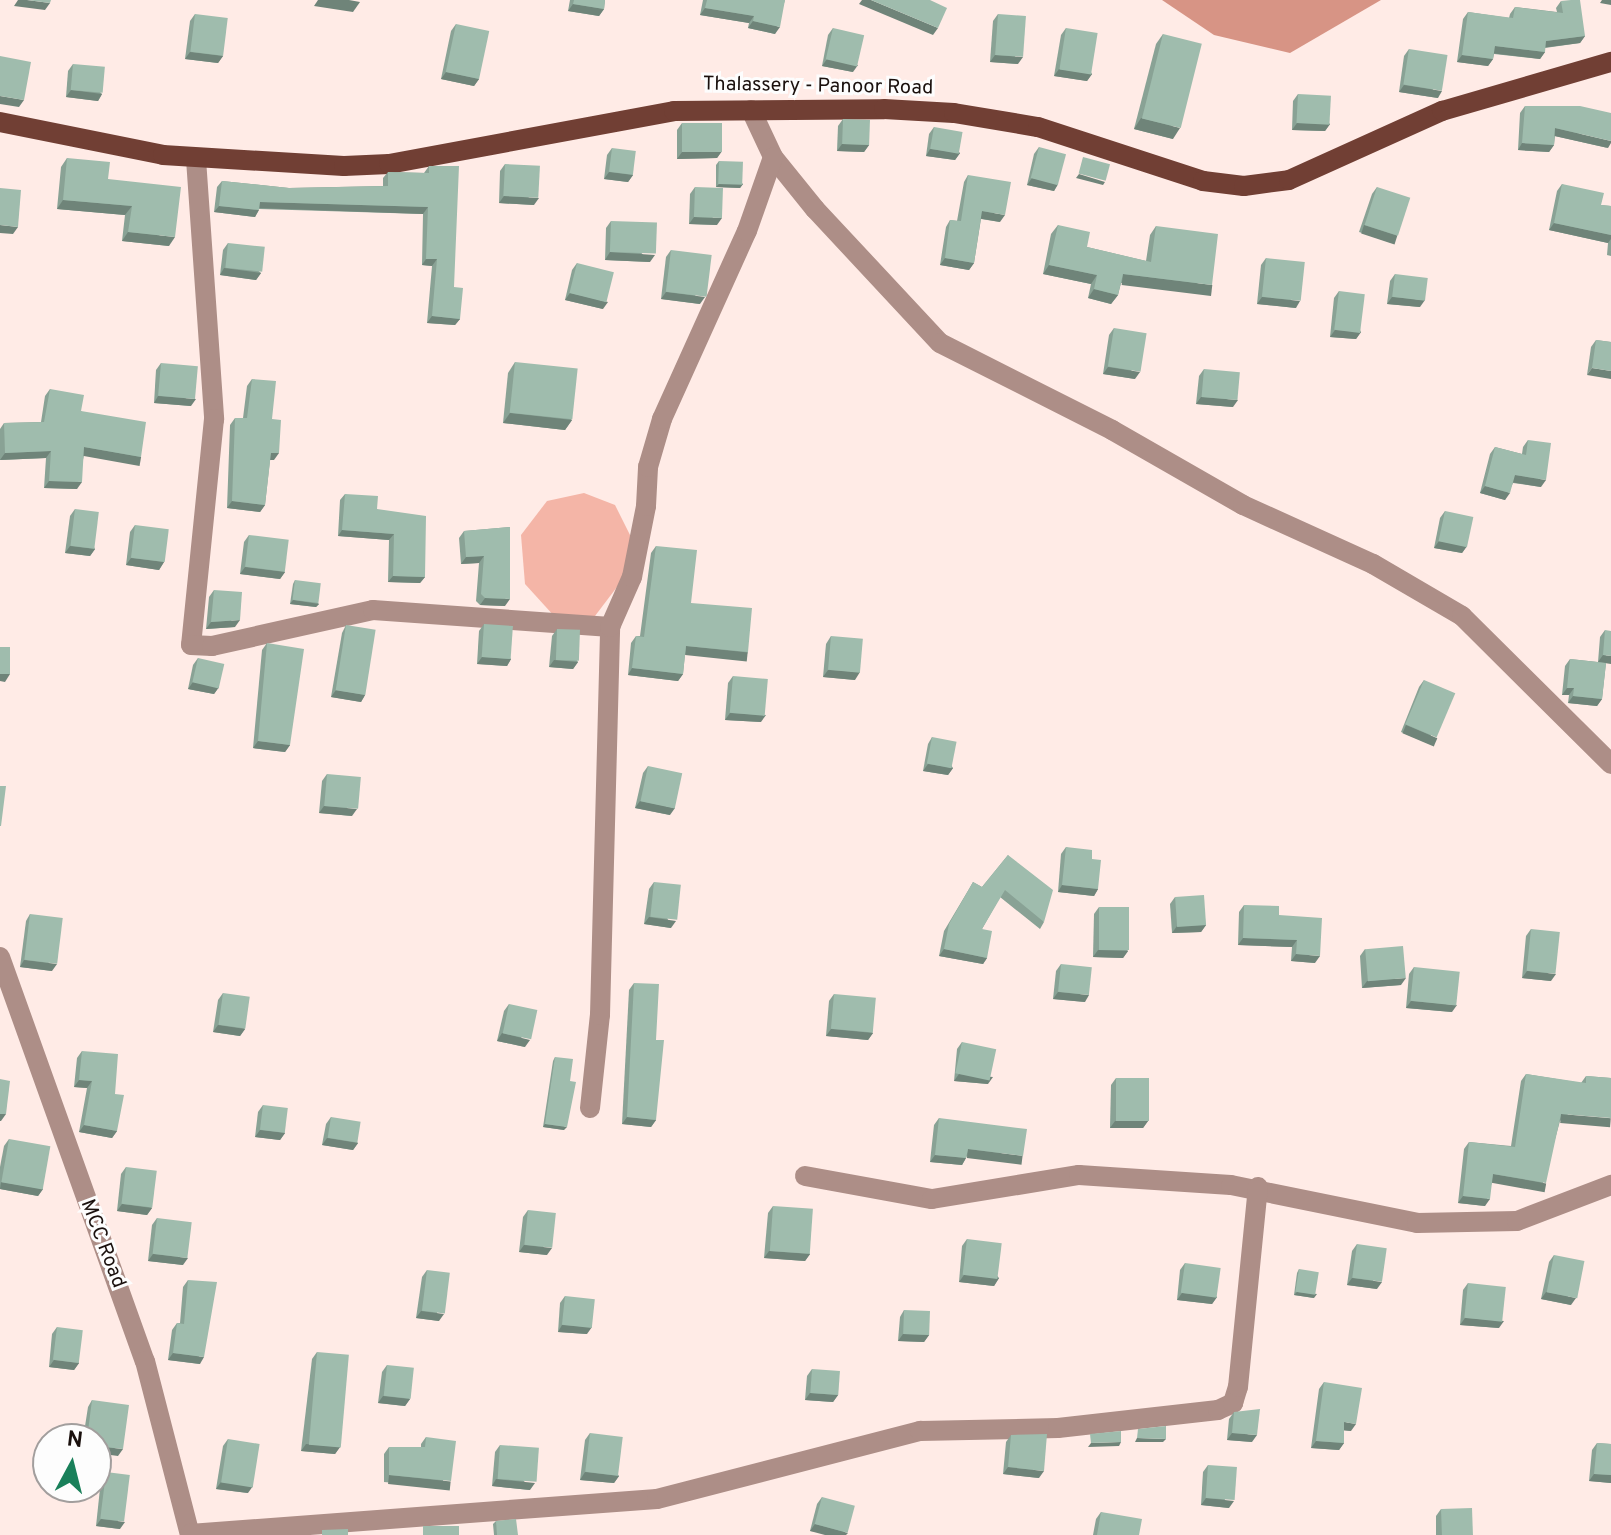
<!DOCTYPE html>
<style>
body{margin:0}
#map{position:relative;width:1611px;height:1535px;overflow:hidden;background:#ffebe6;font-family:Overpass,sans-serif}
div>[style]{position:absolute}
.green>*{inset:0;background:#f4b5a7}
.water>*{inset:0;background:#d79485}
.minor>*{height:20px;margin:-10px;padding:0 10px;transform-origin:10px;border-radius:10px;background:#ad8e87}
.major>*{height:20px;margin:-10px;padding:0 10px;transform-origin:10px;border-radius:10px;background:#713f34}
.wall>*{inset:0;background:#89a295}
.shaded-wall>*{inset:0;background:#6f8479;transform-origin:0 0}
.building>*{inset:0;background:#9fbcad;transform-origin:0 0}
span{translate:-50% -50%;white-space:nowrap;text-align:center;line-height:1.15;-webkit-text-stroke:6px #fdfdfd;paint-order:stroke}
.street-label{font-size:20px;color:#1a100d}
.north{position:absolute;left:32px;top:1423px;width:80px;height:80px;box-sizing:border-box;background:#fdfdfd;border:2px solid #a29e9d;border-radius:50%;rotate:7deg;font-size:22px;font-weight:700;line-height:32px;text-align:center;color:#1a100d}
.north::after{content:'';display:block;margin:auto;width:28px;height:36px;background:#19805a;clip-path:polygon(50% 0,100% 100%,50% 72%,0 100%)}
</style>
<div id="map">
<div class="green">
<div style="clip-path:polygon(584px 493px,615px 505px,633px 541px,620px 583px,595px 616px,555px 617px,525px 584px,521px 535px,547px 501px)"></div>
</div>
<div class="water">
<div style="clip-path:polygon(1162px 0,1381px 0,1290px 53px,1214px 35px)"></div>
</div>
<div class="minor">
<div style="left:751px;top:110px;width:52px;rotate:64.9deg"></div>
<div style="left:773px;top:157px;width:67px;rotate:51.1deg"></div>
<div style="left:815px;top:209px;width:183px;rotate:47deg"></div>
<div style="left:940px;top:343px;width:193px;rotate:26.8deg"></div>
<div style="left:1112px;top:430px;width:151px;rotate:29.8deg"></div>
<div style="left:1243px;top:505px;width:143px;rotate:24.4deg"></div>
<div style="left:1373px;top:564px;width:103px;rotate:30.3deg"></div>
<div style="left:1462px;top:616px;width:210px;rotate:44.8deg"></div>
<div style="left:196px;top:159px;width:261px;rotate:86deg"></div>
<div style="left:214px;top:419px;width:227px;rotate:95.8deg"></div>
<div style="left:191px;top:645px;width:21px;rotate:3deg"></div>
<div style="left:212px;top:646px;width:165px;rotate:-12.6deg"></div>
<div style="left:373px;top:610px;width:238px;rotate:4.1deg"></div>
<div style="left:0;top:957px;width:429px;rotate:70.3deg"></div>
<div style="left:145px;top:1361px;width:180px;rotate:75.5deg"></div>
<div style="left:590px;top:1108px;width:94px;rotate:-83.9deg"></div>
<div style="left:600px;top:1015px;width:388px;rotate:-88.5deg"></div>
<div style="left:610px;top:627px;width:55px;rotate:-66.3deg"></div>
<div style="left:632px;top:577px;width:72px;rotate:-78.8deg"></div>
<div style="left:646px;top:506px;width:39px;rotate:-87deg"></div>
<div style="left:648px;top:467px;width:50px;rotate:-73.7deg"></div>
<div style="left:662px;top:419px;width:206px;rotate:-65.7deg"></div>
<div style="left:747px;top:231px;width:78px;rotate:-70.6deg"></div>
<div style="left:805px;top:1176px;width:129px;rotate:10.3deg"></div>
<div style="left:932px;top:1199px;width:149px;rotate:-9.3deg"></div>
<div style="left:1079px;top:1175px;width:152px;rotate:3.8deg"></div>
<div style="left:1231px;top:1185px;width:190px;rotate:11.5deg"></div>
<div style="left:1417px;top:1223px;width:100px;rotate:-1.1deg"></div>
<div style="left:1517px;top:1221px;width:101px;rotate:-21deg"></div>
<div style="left:190px;top:1534px;width:468px;rotate:-4.3deg"></div>
<div style="left:657px;top:1499px;width:272px;rotate:-14.5deg"></div>
<div style="left:920px;top:1431px;width:138px;rotate:-1.2deg"></div>
<div style="left:1058px;top:1428px;width:161px;rotate:-6.4deg"></div>
<div style="left:1218px;top:1410px;width:17px;rotate:-25deg"></div>
<div style="left:1233px;top:1403px;width:17px;rotate:-73deg"></div>
<div style="left:1238px;top:1387px;width:201px;rotate:-84.3deg"></div>
</div>
<div class="major">
<div style="left:0;top:122px;width:166px;rotate:11.4deg"></div>
<div style="left:163px;top:155px;width:181px;rotate:3.5deg"></div>
<div style="left:344px;top:166px;width:45px;rotate:-2.5deg"></div>
<div style="left:389px;top:164px;width:290px;rotate:-10.5deg"></div>
<div style="left:674px;top:111px;width:210px;rotate:-0.5deg"></div>
<div style="left:884px;top:109px;width:70px;rotate:3.3deg"></div>
<div style="left:954px;top:113px;width:85px;rotate:9.5deg"></div>
<div style="left:1038px;top:127px;width:174px;rotate:18.1deg"></div>
<div style="left:1203px;top:181px;width:41px;rotate:7deg"></div>
<div style="left:1244px;top:186px;width:45px;rotate:-7.6deg"></div>
<div style="left:1289px;top:180px;width:168px;rotate:-24.3deg"></div>
<div style="left:1442px;top:111px;width:176px;rotate:-16.2deg"></div>
</div>
<div class="wall">
<div style="clip-path:polygon(570px 0,605px 0,604px 9px,599px 16px,568px 11px)"></div>
<div style="clip-path:polygon(703px 0,785px 0,775px 34px,748px 28px,749px 23px,700px 15px)"></div>
<div style="clip-path:polygon(1561px 1px,1585px 36px,1580px 43px,1545px 48px,1545px 52px,1540px 59px,1494px 54px,1493px 59px,1488px 66px,1457px 62px,1463px 19px,1468px 12px,1509px 18px,1510px 14px,1515px 7px,1557px 12px,1556px 8px)"></div>
<div style="clip-path:polygon(195px 14px,223px 56px,218px 63px,185px 59px,190px 21px)"></div>
<div style="clip-path:polygon(998px 14px,1018px 64px,990px 62px,993px 21px)"></div>
<div style="clip-path:polygon(456px 24px,479px 79px,474px 86px,441px 79px,451px 31px)"></div>
<div style="clip-path:polygon(833px 28px,853px 72px,822px 66px,828px 35px)"></div>
<div style="clip-path:polygon(1066px 28px,1092px 74px,1087px 81px,1054px 76px,1061px 35px)"></div>
<div style="clip-path:polygon(1163px 34px,1173px 139px,1134px 129px,1156px 44px)"></div>
<div style="clip-path:polygon(1409px 49px,1438px 98px,1399px 92px,1404px 56px)"></div>
<div style="clip-path:polygon(73px 64px,102px 94px,98px 101px,66px 97px,68px 71px)"></div>
<div style="clip-path:polygon(1298px 94px,1330px 124px,1325px 131px,1292px 130px,1293px 101px)"></div>
<div style="clip-path:polygon(1525px 106px,1608px 148px,1555px 136px,1554px 145px,1549px 152px,1518px 150px,1520px 113px)"></div>
<div style="clip-path:polygon(843px 119px,869px 145px,864px 152px,837px 151px,838px 126px)"></div>
<div style="clip-path:polygon(682px 123px,722px 151px,717px 158px,677px 159px,677px 130px)"></div>
<div style="clip-path:polygon(934px 127px,960px 153px,955px 160px,926px 156px,929px 134px)"></div>
<div style="clip-path:polygon(1039px 147px,1058px 184px,1054px 191px,1027px 185px,1034px 154px)"></div>
<div style="clip-path:polygon(612px 148px,633px 175px,628px 182px,604px 179px,607px 155px)"></div>
<div style="clip-path:polygon(67px 158px,108px 179px,169px 246px,122px 241px,125px 215px,57px 209px,61px 167px)"></div>
<div style="clip-path:polygon(719px 161px,743px 184px,740px 188px,716px 187px,716px 165px)"></div>
<div style="clip-path:polygon(505px 164px,534px 205px,499px 203px,500px 171px)"></div>
<div style="clip-path:polygon(429px 166px,460px 319px,455px 325px,427px 323px,432px 266px,422px 265px,423px 214px,259px 209px,255px 217px,214px 212px,217px 187px,222px 181px,289px 188px,383px 186px,383px 178px,388px 172px,424px 173px)"></div>
<div style="clip-path:polygon(968px 175px,1000px 222px,981px 219px,974px 263px,969px 270px,940px 265px,946px 227px,950px 220px,957px 221px,964px 182px)"></div>
<div style="clip-path:polygon(1562px 184px,1601px 205px,1611px 206px,1611px 256px,1607px 255px,1608px 243px,1549px 230px,1557px 191px)"></div>
<div style="clip-path:polygon(695px 187px,717px 225px,689px 224px,690px 194px)"></div>
<div style="clip-path:polygon(1377px 187px,1397px 236px,1392px 243px,1359px 232px,1372px 194px)"></div>
<div style="clip-path:polygon(611px 221px,650px 262px,605px 260px,606px 228px)"></div>
<div style="clip-path:polygon(1058px 225px,1087px 247px,1146px 261px,1150px 235px,1156px 226px,1205px 294px,1121px 283px,1118px 295px,1111px 304px,1088px 298px,1091px 284px,1043px 274px,1051px 234px)"></div>
<div style="clip-path:polygon(228px 243px,261px 273px,256px 280px,220px 275px,223px 250px)"></div>
<div style="clip-path:polygon(671px 250px,700px 304px,661px 299px,666px 257px)"></div>
<div style="clip-path:polygon(1266px 258px,1296px 308px,1257px 304px,1261px 265px)"></div>
<div style="clip-path:polygon(577px 263px,603px 309px,565px 300px,572px 270px)"></div>
<div style="clip-path:polygon(1395px 274px,1420px 307px,1387px 304px,1390px 281px)"></div>
<div style="clip-path:polygon(1339px 291px,1361px 332px,1356px 339px,1330px 337px,1334px 298px)"></div>
<div style="clip-path:polygon(1114px 328px,1135px 379px,1103px 374px,1109px 335px)"></div>
<div style="clip-path:polygon(1596px 340px,1611px 342px,1587px 375px,1591px 347px)"></div>
<div style="clip-path:polygon(515px 362px,572px 420px,565px 430px,503px 423px,508px 373px)"></div>
<div style="clip-path:polygon(161px 363px,191px 406px,154px 403px,156px 370px)"></div>
<div style="clip-path:polygon(1204px 369px,1233px 407px,1196px 404px,1199px 376px)"></div>
<div style="clip-path:polygon(252px 379px,272px 419px,274px 460px,270px 460px,265px 505px,260px 512px,227px 508px,230px 425px,235px 418px,243px 418px,247px 386px)"></div>
<div style="clip-path:polygon(50px 389px,81px 411px,141px 457px,136px 464px,84px 455px,77px 489px,44px 488px,46px 458px,0 460px,0 429px,4px 423px,41px 422px,45px 396px)"></div>
<div style="clip-path:polygon(1528px 440px,1541px 487px,1513px 483px,1505px 500px,1480px 493px,1490px 454px,1495px 447px,1522px 454px,1523px 447px)"></div>
<div style="clip-path:polygon(345px 494px,377px 509px,425px 577px,420px 583px,388px 582px,389px 540px,338px 536px,340px 500px)"></div>
<div style="clip-path:polygon(75px 509px,95px 549px,90px 556px,65px 553px,70px 516px)"></div>
<div style="clip-path:polygon(1445px 511px,1467px 546px,1462px 553px,1434px 548px,1440px 518px)"></div>
<div style="clip-path:polygon(135px 525px,164px 562px,159px 570px,126px 565px,130px 532px)"></div>
<div style="clip-path:polygon(510px 527px,505px 606px,480px 605px,476px 601px,479px 563px,461px 564px,459px 538px,464px 531px)"></div>
<div style="clip-path:polygon(249px 535px,285px 572px,280px 579px,240px 574px,244px 542px)"></div>
<div style="clip-path:polygon(656px 546px,691px 603px,748px 652px,744px 659px,685px 654px,683px 674px,678px 681px,628px 675px,631px 643px,636px 636px,640px 636px,651px 553px)"></div>
<div style="clip-path:polygon(295px 580px,319px 604px,316px 607px,290px 604px,293px 584px)"></div>
<div style="clip-path:polygon(214px 590px,235px 627px,206px 629px,209px 597px)"></div>
<div style="clip-path:polygon(484px 624px,511px 659px,507px 666px,477px 664px,479px 631px)"></div>
<div style="clip-path:polygon(346px 625px,365px 695px,361px 702px,331px 697px,342px 633px)"></div>
<div style="clip-path:polygon(557px 629px,578px 662px,573px 669px,549px 667px,552px 636px)"></div>
<div style="clip-path:polygon(1605px 630px,1606px 663px,1602px 699px,1597px 706px,1568px 703px,1569px 695px,1562px 695px,1565px 666px,1570px 659px,1598px 662px,1600px 637px)"></div>
<div style="clip-path:polygon(831px 636px,855px 680px,823px 677px,826px 644px)"></div>
<div style="clip-path:polygon(267px 643px,290px 745px,285px 752px,253px 748px,262px 650px)"></div>
<div style="clip-path:polygon(198px 658px,219px 687px,214px 694px,188px 689px,193px 665px)"></div>
<div style="clip-path:polygon(733px 676px,761px 722px,725px 720px,728px 683px)"></div>
<div style="clip-path:polygon(1424px 680px,1432px 745px,1401px 732px,1419px 687px)"></div>
<div style="clip-path:polygon(932px 737px,953px 768px,948px 775px,923px 771px,928px 744px)"></div>
<div style="clip-path:polygon(648px 766px,670px 815px,635px 808px,643px 773px)"></div>
<div style="clip-path:polygon(327px 774px,352px 816px,319px 813px,322px 781px)"></div>
<div style="clip-path:polygon(1066px 847px,1092px 859px,1098px 889px,1094px 896px,1058px 892px,1061px 854px)"></div>
<div style="clip-path:polygon(1008px 855px,1044px 922px,1040px 929px,1000px 897px,982px 929px,987px 958px,983px 964px,939px 956px,944px 931px,969px 889px,973px 882px,982px 887px)"></div>
<div style="clip-path:polygon(654px 882px,671px 928px,644px 924px,649px 889px)"></div>
<div style="clip-path:polygon(1175px 897px,1206px 925px,1201px 932px,1172px 933px,1170px 904px)"></div>
<div style="clip-path:polygon(1244px 905px,1279px 915px,1315px 963px,1291px 961px,1292px 947px,1238px 945px,1239px 912px)"></div>
<div style="clip-path:polygon(1099px 907px,1128px 951px,1123px 958px,1093px 957px,1094px 914px)"></div>
<div style="clip-path:polygon(30px 914px,52px 971px,20px 967px,26px 921px)"></div>
<div style="clip-path:polygon(1531px 929px,1551px 981px,1522px 978px,1526px 936px)"></div>
<div style="clip-path:polygon(1365px 949px,1401px 985px,1362px 988px,1360px 956px)"></div>
<div style="clip-path:polygon(1061px 964px,1085px 1002px,1053px 999px,1056px 971px)"></div>
<div style="clip-path:polygon(1414px 967px,1452px 1012px,1406px 1008px,1409px 974px)"></div>
<div style="clip-path:polygon(634px 983px,656px 1040px,656px 1120px,651px 1127px,622px 1124px,629px 990px)"></div>
<div style="clip-path:polygon(223px 993px,245px 1029px,240px 1036px,213px 1032px,218px 1000px)"></div>
<div style="clip-path:polygon(834px 994px,873px 1033px,868px 1040px,826px 1036px,829px 1001px)"></div>
<div style="clip-path:polygon(509px 1004px,525px 1047px,497px 1041px,504px 1011px)"></div>
<div style="clip-path:polygon(962px 1042px,988px 1084px,954px 1081px,957px 1049px)"></div>
<div style="clip-path:polygon(82px 1051px,115px 1094px,117px 1131px,112px 1138px,79px 1132px,87px 1088px,74px 1087px,77px 1058px)"></div>
<div style="clip-path:polygon(555px 1057px,570px 1081px,564px 1130px,543px 1127px,553px 1061px)"></div>
<div style="clip-path:polygon(1526px 1074px,1581px 1083px,1586px 1076px,1611px 1078px,1560px 1121px,1541px 1190px,1492px 1182px,1485px 1206px,1458px 1203px,1464px 1149px,1469px 1142px,1511px 1146px,1521px 1081px)"></div>
<div style="clip-path:polygon(1116px 1078px,1148px 1121px,1143px 1128px,1110px 1128px,1111px 1085px)"></div>
<div style="clip-path:polygon(263px 1105px,285px 1133px,280px 1140px,255px 1137px,258px 1112px)"></div>
<div style="clip-path:polygon(331px 1117px,358px 1143px,353px 1150px,322px 1145px,326px 1124px)"></div>
<div style="clip-path:polygon(939px 1118px,1018px 1163px,967px 1156px,962px 1165px,930px 1162px,934px 1125px)"></div>
<div style="clip-path:polygon(9px 1139px,43px 1189px,38px 1196px,0 1189px,0 1167px,4px 1146px)"></div>
<div style="clip-path:polygon(126px 1167px,152px 1208px,147px 1215px,117px 1211px,121px 1174px)"></div>
<div style="clip-path:polygon(773px 1206px,810px 1254px,805px 1261px,764px 1258px,768px 1213px)"></div>
<div style="clip-path:polygon(528px 1210px,547px 1255px,519px 1252px,523px 1217px)"></div>
<div style="clip-path:polygon(157px 1218px,183px 1265px,148px 1261px,152px 1225px)"></div>
<div style="clip-path:polygon(967px 1239px,999px 1278px,994px 1286px,959px 1282px,962px 1246px)"></div>
<div style="clip-path:polygon(1357px 1244px,1377px 1289px,1347px 1285px,1352px 1251px)"></div>
<div style="clip-path:polygon(1554px 1255px,1571px 1305px,1541px 1299px,1549px 1262px)"></div>
<div style="clip-path:polygon(1185px 1263px,1217px 1297px,1212px 1304px,1177px 1300px,1180px 1270px)"></div>
<div style="clip-path:polygon(1299px 1269px,1314px 1298px,1294px 1295px,1297px 1273px)"></div>
<div style="clip-path:polygon(427px 1270px,439px 1321px,416px 1318px,422px 1277px)"></div>
<div style="clip-path:polygon(188px 1280px,200px 1364px,168px 1360px,172px 1330px,177px 1323px,180px 1323px,183px 1287px)"></div>
<div style="clip-path:polygon(1468px 1283px,1499px 1328px,1460px 1325px,1463px 1290px)"></div>
<div style="clip-path:polygon(565px 1296px,587px 1334px,558px 1332px,560px 1303px)"></div>
<div style="clip-path:polygon(904px 1310px,929px 1335px,924px 1342px,898px 1341px,900px 1317px)"></div>
<div style="clip-path:polygon(57px 1327px,79px 1363px,74px 1370px,49px 1367px,52px 1334px)"></div>
<div style="clip-path:polygon(317px 1352px,340px 1447px,335px 1454px,301px 1451px,312px 1359px)"></div>
<div style="clip-path:polygon(387px 1365px,410px 1399px,405px 1406px,378px 1403px,382px 1372px)"></div>
<div style="clip-path:polygon(812px 1369px,838px 1395px,833px 1402px,805px 1400px,807px 1376px)"></div>
<div style="clip-path:polygon(1324px 1382px,1351px 1431px,1344px 1430px,1344px 1443px,1339px 1450px,1311px 1448px,1319px 1389px)"></div>
<div style="clip-path:polygon(92px 1400px,118px 1456px,96px 1439px,83px 1439px,88px 1407px)"></div>
<div style="clip-path:polygon(1234px 1412px,1252px 1442px,1227px 1440px,1229px 1419px)"></div>
<div style="clip-path:polygon(590px 1433px,619px 1476px,614px 1483px,580px 1480px,585px 1440px)"></div>
<div style="clip-path:polygon(1011px 1435px,1039px 1478px,1003px 1474px,1006px 1442px)"></div>
<div style="clip-path:polygon(426px 1437px,446px 1488px,384px 1482px,384px 1454px,389px 1447px,421px 1447px,421px 1444px)"></div>
<div style="clip-path:polygon(228px 1439px,248px 1493px,216px 1489px,223px 1446px)"></div>
<div style="clip-path:polygon(1597px 1443px,1611px 1444px,1611px 1483px,1589px 1481px,1592px 1450px)"></div>
<div style="clip-path:polygon(500px 1445px,530px 1490px,492px 1486px,495px 1452px)"></div>
<div style="clip-path:polygon(1208px 1465px,1229px 1508px,1201px 1505px,1203px 1472px)"></div>
<div style="clip-path:polygon(106px 1472px,120px 1529px,96px 1526px,101px 1479px)"></div>
<div style="clip-path:polygon(822px 1497px,846px 1535px,810px 1531px,817px 1504px)"></div>
<div style="clip-path:polygon(1441px 1509px,1473px 1535px,1436px 1535px,1436px 1516px)"></div>
<div style="clip-path:polygon(1101px 1512px,1139px 1535px,1093px 1535px,1096px 1519px)"></div>
<div style="clip-path:polygon(496px 1521px,518px 1535px,494px 1535px,493px 1524px)"></div>
</div>
<div class="shaded-wall">
<div style="clip-path:polygon(18px 0,27px 0,50px 3px,45px 10px,14px 6px)"></div>
<div style="clip-path:polygon(318px 0,349px 0,360px 2px,353px 12px,314px 6px)"></div>
<div style="clip-path:polygon(862px 0,871px 0,938px 28px,933px 35px,859px 4px)"></div>
<div style="clip-path:polygon(1602px 0,1611px 0,1611px 5px,1600px 3px)"></div>
<div style="clip-path:polygon(573px 4px,604px 9px,599px 16px,568px 11px)"></div>
<div style="clip-path:polygon(705px 8px,754px 16px,749px 23px,700px 15px)"></div>
<div style="clip-path:polygon(753px 21px,780px 27px,775px 34px,748px 28px)"></div>
<div style="clip-path:polygon(1585px 36px,1580px 43px,1541px 48px,1546px 41px)"></div>
<div style="clip-path:polygon(1495px 46px,1545px 52px,1540px 59px,1490px 53px)"></div>
<div style="clip-path:polygon(190px 52px,223px 56px,218px 63px,185px 59px)"></div>
<div style="clip-path:polygon(995px 55px,1023px 57px,1018px 64px,990px 62px)"></div>
<div style="clip-path:polygon(1462px 55px,1493px 59px,1488px 66px,1457px 62px)"></div>
<div style="clip-path:polygon(827px 59px,858px 65px,853px 72px,822px 66px)"></div>
<div style="clip-path:polygon(1059px 69px,1092px 74px,1087px 81px,1054px 76px)"></div>
<div style="clip-path:polygon(446px 72px,479px 79px,474px 86px,441px 79px)"></div>
<div style="clip-path:polygon(1404px 85px,1442px 91px,1438px 98px,1399px 92px)"></div>
<div style="clip-path:polygon(71px 90px,102px 94px,98px 101px,66px 97px)"></div>
<div style="clip-path:polygon(0 96px,24px 100px,19px 107px,0 104px)"></div>
<div style="clip-path:polygon(1141px 118px,1180px 128px,1173px 139px,1134px 129px)"></div>
<div style="clip-path:polygon(1297px 123px,1330px 124px,1325px 131px,1292px 130px)"></div>
<div style="clip-path:polygon(1555px 128px,1611px 141px,1611px 143px,1608px 148px,1550px 135px)"></div>
<div style="clip-path:polygon(1522px 143px,1554px 145px,1549px 152px,1518px 150px)"></div>
<div style="clip-path:polygon(842px 144px,869px 145px,864px 152px,837px 151px)"></div>
<div style="clip-path:polygon(930px 149px,960px 153px,955px 160px,926px 156px)"></div>
<div style="clip-path:polygon(722px 151px,717px 158px,677px 159px,682px 152px)"></div>
<div style="clip-path:polygon(609px 172px,633px 175px,628px 182px,604px 179px)"></div>
<div style="clip-path:polygon(1079px 174px,1105px 182px,1103px 185px,1076px 178px)"></div>
<div style="clip-path:polygon(1032px 178px,1058px 184px,1054px 191px,1027px 185px)"></div>
<div style="clip-path:polygon(719px 184px,743px 184px,740px 188px,716px 187px)"></div>
<div style="clip-path:polygon(504px 196px,539px 198px,534px 205px,499px 203px)"></div>
<div style="clip-path:polygon(63px 200px,132px 206px,125px 215px,57px 209px)"></div>
<div style="clip-path:polygon(260px 202px,428px 207px,423px 214px,256px 208px)"></div>
<div style="clip-path:polygon(219px 206px,259px 210px,255px 217px,214px 212px)"></div>
<div style="clip-path:polygon(982px 211px,1005px 215px,1000px 222px,977px 218px)"></div>
<div style="clip-path:polygon(694px 217px,722px 218px,717px 225px,689px 224px)"></div>
<div style="clip-path:polygon(1554px 223px,1611px 235px,1611px 239px,1608px 243px,1549px 230px)"></div>
<div style="clip-path:polygon(0 225px,18px 227px,13px 234px,0 233px)"></div>
<div style="left:1364px;top:225px;width:35px;height:9px;rotate:18deg"></div>
<div style="clip-path:polygon(128px 232px,175px 237px,169px 246px,122px 241px)"></div>
<div style="clip-path:polygon(610px 252px,655px 255px,650px 262px,605px 260px)"></div>
<div style="clip-path:polygon(945px 258px,974px 263px,969px 270px,940px 265px)"></div>
<div style="clip-path:polygon(426px 259px,437px 259px,432px 266px,422px 265px)"></div>
<div style="clip-path:polygon(1049px 265px,1097px 275px,1091px 284px,1043px 274px)"></div>
<div style="clip-path:polygon(224px 268px,261px 273px,256px 280px,220px 275px)"></div>
<div style="left:1123px;top:274px;width:90px;height:11px;rotate:7deg"></div>
<div style="clip-path:polygon(1094px 289px,1118px 295px,1111px 304px,1088px 298px)"></div>
<div style="clip-path:polygon(666px 292px,705px 297px,700px 304px,661px 299px)"></div>
<div style="clip-path:polygon(570px 293px,608px 302px,603px 309px,565px 300px)"></div>
<div style="clip-path:polygon(1262px 297px,1300px 301px,1296px 308px,1257px 304px)"></div>
<div style="clip-path:polygon(1392px 297px,1425px 300px,1420px 307px,1387px 304px)"></div>
<div style="clip-path:polygon(432px 316px,460px 319px,455px 325px,427px 323px)"></div>
<div style="clip-path:polygon(1335px 330px,1361px 332px,1356px 339px,1330px 337px)"></div>
<div style="clip-path:polygon(1108px 367px,1140px 372px,1135px 379px,1103px 374px)"></div>
<div style="clip-path:polygon(1592px 368px,1611px 371px,1611px 379px,1587px 375px)"></div>
<div style="clip-path:polygon(158px 396px,196px 399px,191px 406px,154px 403px)"></div>
<div style="clip-path:polygon(1201px 397px,1238px 400px,1233px 407px,1196px 404px)"></div>
<div style="clip-path:polygon(510px 413px,572px 420px,565px 430px,503px 423px)"></div>
<div style="left:84px;top:447px;width:58px;height:9px;rotate:10deg"></div>
<div style="clip-path:polygon(51px 451px,46px 458px,0 460px,5px 453px)"></div>
<div style="clip-path:polygon(271px 453px,279px 453px,274px 460px,266px 460px)"></div>
<div style="clip-path:polygon(1515px 475px,1546px 480px,1541px 487px,1510px 482px)"></div>
<div style="clip-path:polygon(49px 481px,82px 482px,77px 489px,44px 488px)"></div>
<div style="clip-path:polygon(1485px 486px,1510px 493px,1505px 500px,1480px 493px)"></div>
<div style="clip-path:polygon(232px 501px,265px 505px,260px 512px,227px 508px)"></div>
<div style="clip-path:polygon(342px 530px,394px 534px,389px 540px,338px 536px)"></div>
<div style="clip-path:polygon(1439px 541px,1467px 546px,1462px 553px,1434px 548px)"></div>
<div style="clip-path:polygon(70px 546px,95px 549px,90px 556px,65px 553px)"></div>
<div style="clip-path:polygon(484px 556px,479px 563px,461px 564px,466px 557px)"></div>
<div style="clip-path:polygon(131px 558px,164px 562px,159px 570px,126px 565px)"></div>
<div style="clip-path:polygon(245px 567px,285px 572px,280px 579px,240px 574px)"></div>
<div style="clip-path:polygon(393px 576px,425px 577px,420px 583px,388px 582px)"></div>
<div style="clip-path:polygon(485px 598px,510px 599px,505px 606px,480px 605px)"></div>
<div style="clip-path:polygon(293px 600px,319px 604px,316px 607px,290px 604px)"></div>
<div style="clip-path:polygon(240px 620px,235px 627px,206px 629px,211px 622px)"></div>
<div style="left:686px;top:646px;width:62px;height:9px;rotate:6deg"></div>
<div style="clip-path:polygon(1603px 655px,1611px 656px,1611px 664px,1598px 662px)"></div>
<div style="clip-path:polygon(482px 657px,511px 659px,507px 666px,477px 664px)"></div>
<div style="clip-path:polygon(554px 660px,578px 662px,573px 669px,549px 667px)"></div>
<div style="clip-path:polygon(632px 668px,683px 674px,678px 681px,628px 675px)"></div>
<div style="clip-path:polygon(828px 670px,860px 672px,855px 680px,823px 677px)"></div>
<div style="clip-path:polygon(0 674px,10px 674px,5px 682px,0 681px)"></div>
<div style="clip-path:polygon(193px 682px,219px 687px,214px 694px,188px 689px)"></div>
<div style="clip-path:polygon(1567px 688px,1574px 688px,1569px 695px,1562px 695px)"></div>
<div style="clip-path:polygon(336px 690px,365px 695px,361px 702px,331px 697px)"></div>
<div style="clip-path:polygon(1573px 696px,1602px 699px,1597px 706px,1568px 703px)"></div>
<div style="clip-path:polygon(730px 713px,766px 715px,761px 722px,725px 720px)"></div>
<div style="left:1406px;top:725px;width:34px;height:9px;rotate:23deg"></div>
<div style="clip-path:polygon(258px 741px,290px 745px,285px 752px,253px 748px)"></div>
<div style="clip-path:polygon(928px 764px,953px 768px,948px 775px,923px 771px)"></div>
<div style="clip-path:polygon(640px 801px,675px 808px,670px 815px,635px 808px)"></div>
<div style="clip-path:polygon(324px 806px,357px 809px,352px 816px,319px 813px)"></div>
<div style="clip-path:polygon(1062px 885px,1098px 889px,1094px 896px,1058px 892px)"></div>
<div style="clip-path:polygon(649px 917px,676px 921px,671px 928px,644px 924px)"></div>
<div style="clip-path:polygon(1206px 925px,1201px 932px,1172px 933px,1177px 926px)"></div>
<div style="clip-path:polygon(1243px 938px,1297px 940px,1292px 947px,1238px 945px)"></div>
<div style="clip-path:polygon(944px 949px,987px 958px,983px 964px,939px 956px)"></div>
<div style="clip-path:polygon(1098px 950px,1128px 951px,1123px 958px,1093px 957px)"></div>
<div style="clip-path:polygon(1296px 954px,1320px 956px,1315px 963px,1291px 961px)"></div>
<div style="clip-path:polygon(24px 960px,57px 964px,52px 971px,20px 967px)"></div>
<div style="clip-path:polygon(1527px 971px,1556px 974px,1551px 981px,1522px 978px)"></div>
<div style="clip-path:polygon(1406px 978px,1401px 985px,1362px 988px,1367px 981px)"></div>
<div style="clip-path:polygon(1058px 992px,1089px 995px,1085px 1002px,1053px 999px)"></div>
<div style="clip-path:polygon(1411px 1001px,1457px 1005px,1452px 1012px,1406px 1008px)"></div>
<div style="clip-path:polygon(218px 1025px,245px 1029px,240px 1036px,213px 1032px)"></div>
<div style="clip-path:polygon(831px 1029px,873px 1033px,868px 1040px,826px 1036px)"></div>
<div style="clip-path:polygon(502px 1033px,530px 1040px,525px 1047px,497px 1041px)"></div>
<div style="clip-path:polygon(959px 1074px,993px 1077px,988px 1084px,954px 1081px)"></div>
<div style="clip-path:polygon(79px 1080px,92px 1081px,87px 1088px,74px 1087px)"></div>
<div style="clip-path:polygon(0 1114px,6px 1114px,1px 1121px,0 1121px)"></div>
<div style="left:1561px;top:1114px;width:50px;height:9px;rotate:5deg"></div>
<div style="clip-path:polygon(627px 1117px,656px 1120px,651px 1127px,622px 1124px)"></div>
<div style="clip-path:polygon(1115px 1121px,1148px 1121px,1143px 1128px,1110px 1128px)"></div>
<div style="clip-path:polygon(545px 1124px,567px 1127px,564px 1130px,543px 1127px)"></div>
<div style="clip-path:polygon(84px 1125px,117px 1131px,112px 1138px,79px 1132px)"></div>
<div style="clip-path:polygon(260px 1130px,285px 1133px,280px 1140px,255px 1137px)"></div>
<div style="clip-path:polygon(327px 1138px,358px 1143px,353px 1150px,322px 1145px)"></div>
<div style="left:968px;top:1149px;width:55px;height:9px;rotate:7deg"></div>
<div style="clip-path:polygon(935px 1155px,966px 1158px,962px 1165px,930px 1162px)"></div>
<div style="left:1493px;top:1174px;width:54px;height:9px;rotate:10deg"></div>
<div style="clip-path:polygon(1px 1182px,43px 1189px,38px 1196px,0 1189px)"></div>
<div style="clip-path:polygon(1463px 1196px,1490px 1199px,1485px 1206px,1458px 1203px)"></div>
<div style="clip-path:polygon(122px 1204px,152px 1208px,147px 1215px,117px 1211px)"></div>
<div style="clip-path:polygon(524px 1245px,552px 1248px,547px 1255px,519px 1252px)"></div>
<div style="clip-path:polygon(769px 1251px,810px 1254px,805px 1261px,764px 1258px)"></div>
<div style="clip-path:polygon(153px 1254px,188px 1258px,183px 1265px,148px 1261px)"></div>
<div style="clip-path:polygon(964px 1275px,999px 1278px,994px 1286px,959px 1282px)"></div>
<div style="clip-path:polygon(1352px 1278px,1382px 1282px,1377px 1289px,1347px 1285px)"></div>
<div style="clip-path:polygon(1297px 1292px,1317px 1294px,1314px 1298px,1294px 1295px)"></div>
<div style="clip-path:polygon(1546px 1292px,1576px 1298px,1571px 1305px,1541px 1299px)"></div>
<div style="clip-path:polygon(1182px 1293px,1217px 1297px,1212px 1304px,1177px 1300px)"></div>
<div style="clip-path:polygon(421px 1311px,444px 1314px,439px 1321px,416px 1318px)"></div>
<div style="clip-path:polygon(1465px 1318px,1504px 1321px,1499px 1328px,1460px 1325px)"></div>
<div style="clip-path:polygon(562px 1325px,592px 1327px,587px 1334px,558px 1332px)"></div>
<div style="clip-path:polygon(903px 1334px,929px 1335px,924px 1342px,898px 1341px)"></div>
<div style="clip-path:polygon(173px 1353px,204px 1357px,200px 1364px,168px 1360px)"></div>
<div style="clip-path:polygon(54px 1360px,79px 1363px,74px 1370px,49px 1367px)"></div>
<div style="clip-path:polygon(810px 1393px,838px 1395px,833px 1402px,805px 1400px)"></div>
<div style="clip-path:polygon(383px 1396px,410px 1399px,405px 1406px,378px 1403px)"></div>
<div style="clip-path:polygon(1344px 1422px,1356px 1424px,1351px 1431px,1339px 1430px)"></div>
<div style="clip-path:polygon(1232px 1433px,1257px 1435px,1252px 1442px,1227px 1440px)"></div>
<div style="clip-path:polygon(1137px 1438px,1166px 1439px,1163px 1442px,1135px 1442px)"></div>
<div style="clip-path:polygon(1316px 1441px,1344px 1443px,1339px 1450px,1311px 1448px)"></div>
<div style="clip-path:polygon(1121px 1442px,1119px 1446px,1088px 1447px,1091px 1443px)"></div>
<div style="clip-path:polygon(306px 1444px,340px 1447px,335px 1454px,301px 1451px)"></div>
<div style="clip-path:polygon(96px 1446px,123px 1449px,118px 1456px,96px 1453px)"></div>
<div style="clip-path:polygon(1008px 1467px,1044px 1471px,1039px 1478px,1003px 1474px)"></div>
<div style="clip-path:polygon(585px 1472px,619px 1476px,614px 1483px,580px 1480px)"></div>
<div style="clip-path:polygon(1594px 1474px,1611px 1475px,1611px 1483px,1589px 1481px)"></div>
<div style="left:389px;top:1475px;width:62px;height:9px;rotate:6deg"></div>
<div style="clip-path:polygon(496px 1479px,535px 1483px,530px 1490px,492px 1486px)"></div>
<div style="clip-path:polygon(221px 1482px,253px 1486px,248px 1493px,216px 1489px)"></div>
<div style="clip-path:polygon(1206px 1498px,1234px 1501px,1229px 1508px,1201px 1505px)"></div>
<div style="clip-path:polygon(101px 1519px,125px 1522px,120px 1529px,96px 1526px)"></div>
<div style="clip-path:polygon(815px 1524px,848px 1533px,846px 1535px,825px 1535px,810px 1531px)"></div>
</div>
<div class="building">
<div style="clip-path:polygon(27px 0,51px 0,50px 3px)"></div>
<div style="clip-path:polygon(574px 0,605px 0,604px 9px,573px 4px)"></div>
<div style="clip-path:polygon(707px 0,785px 0,780px 27px,753px 21px,754px 16px,705px 8px)"></div>
<div style="clip-path:polygon(871px 0,930px 0,947px 8px,938px 28px)"></div>
<div style="clip-path:polygon(1571px 0,1580px 0,1585px 36px,1546px 41px,1545px 52px,1495px 46px,1493px 59px,1462px 55px,1468px 12px,1513px 18px,1515px 7px,1563px 13px,1561px 1px)"></div>
<div style="left:195px;top:14px;width:33px;height:38px;rotate:7deg"></div>
<div style="left:998px;top:14px;width:28px;height:41px;rotate:4deg"></div>
<div style="left:456px;top:24px;width:34px;height:49px;rotate:12deg"></div>
<div style="left:833px;top:28px;width:32px;height:32px;rotate:13deg"></div>
<div style="left:1066px;top:28px;width:32px;height:42px;rotate:9deg"></div>
<div style="left:1163px;top:34px;width:40px;height:87px;rotate:14deg"></div>
<div style="left:1409px;top:49px;width:39px;height:36px;rotate:9deg"></div>
<div style="clip-path:polygon(0 56px,31px 62px,24px 100px,0 96px)"></div>
<div style="left:73px;top:64px;width:32px;height:26px;rotate:5deg"></div>
<div style="left:1298px;top:94px;width:33px;height:29px;rotate:3deg"></div>
<div style="clip-path:polygon(1525px 106px,1580px 106px,1611px 113px,1611px 141px,1555px 128px,1554px 145px,1522px 143px)"></div>
<div style="left:843px;top:119px;width:27px;height:25px;rotate:2deg"></div>
<div style="left:682px;top:123px;width:40px;height:29px"></div>
<div style="left:934px;top:127px;width:29px;height:22px;rotate:10deg"></div>
<div style="left:1039px;top:147px;width:28px;height:32px;rotate:15deg"></div>
<div style="left:612px;top:148px;width:24px;height:24px;rotate:7deg"></div>
<div style="left:1083px;top:157px;width:28px;height:17px;rotate:15deg"></div>
<div style="clip-path:polygon(67px 158px,110px 162px,108px 179px,181px 187px,175px 237px,128px 232px,132px 206px,63px 200px)"></div>
<div style="left:719px;top:161px;width:24px;height:23px;rotate:2deg"></div>
<div style="left:505px;top:164px;width:35px;height:32px;rotate:3deg"></div>
<div style="clip-path:polygon(429px 166px,459px 166px,454px 287px,463px 288px,460px 319px,432px 316px,437px 259px,426px 259px,428px 207px,260px 202px,259px 210px,219px 206px,222px 181px,289px 188px,388px 186px,388px 172px,429px 173px)"></div>
<div style="clip-path:polygon(968px 175px,1011px 182px,1005px 215px,982px 211px,974px 263px,945px 258px,950px 220px,961px 221px)"></div>
<div style="clip-path:polygon(1562px 184px,1604px 193px,1601px 205px,1611px 206px,1611px 235px,1554px 223px)"></div>
<div style="left:695px;top:187px;width:28px;height:30px;rotate:2deg"></div>
<div style="left:1377px;top:187px;width:35px;height:40px;rotate:18deg"></div>
<div style="clip-path:polygon(0 188px,21px 190px,18px 227px,0 225px)"></div>
<div style="left:611px;top:221px;width:46px;height:31px;rotate:2deg"></div>
<div style="clip-path:polygon(1058px 225px,1090px 232px,1087px 247px,1151px 262px,1156px 226px,1218px 234px,1212px 285px,1123px 274px,1118px 295px,1094px 289px,1097px 275px,1049px 265px)"></div>
<div style="left:228px;top:243px;width:37px;height:25px;rotate:6deg"></div>
<div style="left:671px;top:250px;width:41px;height:42px;rotate:7deg"></div>
<div style="left:1266px;top:258px;width:39px;height:39px;rotate:6deg"></div>
<div style="left:577px;top:263px;width:38px;height:31px;rotate:14deg"></div>
<div style="left:1395px;top:274px;width:33px;height:23px;rotate:7deg"></div>
<div style="left:1339px;top:291px;width:26px;height:39px;rotate:7deg"></div>
<div style="left:1114px;top:328px;width:33px;height:39px;rotate:9deg"></div>
<div style="clip-path:polygon(1596px 340px,1611px 342px,1611px 371px,1592px 368px)"></div>
<div style="left:515px;top:362px;width:63px;height:51px;rotate:6deg"></div>
<div style="left:161px;top:363px;width:37px;height:33px;rotate:5deg"></div>
<div style="left:1204px;top:369px;width:36px;height:28px;rotate:5deg"></div>
<div style="clip-path:polygon(252px 379px,276px 381px,272px 419px,281px 420px,279px 453px,271px 453px,265px 505px,232px 501px,235px 418px,247px 418px)"></div>
<div style="clip-path:polygon(50px 389px,84px 395px,81px 411px,146px 422px,141px 457px,84px 447px,82px 482px,49px 481px,51px 451px,5px 453px,4px 423px,44px 422px)"></div>
<div style="clip-path:polygon(1528px 440px,1551px 443px,1546px 480px,1515px 475px,1510px 493px,1485px 486px,1495px 447px,1526px 455px)"></div>
<div style="clip-path:polygon(345px 494px,378px 496px,377px 509px,426px 516px,425px 577px,393px 576px,394px 534px,342px 530px)"></div>
<div style="left:75px;top:509px;width:24px;height:37px;rotate:7deg"></div>
<div style="left:1445px;top:511px;width:29px;height:31px;rotate:12deg"></div>
<div style="left:135px;top:525px;width:34px;height:33px;rotate:7deg"></div>
<div style="clip-path:polygon(510px 527px,510px 599px,485px 598px,481px 594px,484px 556px,466px 557px,464px 531px)"></div>
<div style="left:249px;top:535px;width:40px;height:32px;rotate:7deg"></div>
<div style="clip-path:polygon(656px 546px,697px 550px,691px 603px,752px 608px,748px 652px,686px 646px,683px 674px,632px 668px,636px 636px,644px 637px)"></div>
<div style="left:295px;top:580px;width:26px;height:20px;rotate:7deg"></div>
<div style="clip-path:polygon(214px 590px,242px 592px,240px 620px,211px 622px)"></div>
<div style="left:484px;top:624px;width:29px;height:33px;rotate:4deg"></div>
<div style="left:346px;top:625px;width:30px;height:66px;rotate:9deg"></div>
<div style="left:557px;top:629px;width:23px;height:31px;rotate:2deg"></div>
<div style="clip-path:polygon(1605px 630px,1611px 631px,1611px 656px,1603px 655px)"></div>
<div style="left:831px;top:636px;width:32px;height:34px;rotate:5deg"></div>
<div style="clip-path:polygon(267px 643px,304px 649px,290px 745px,258px 741px)"></div>
<div style="left:0;top:647px;width:10px;height:27px"></div>
<div style="left:198px;top:658px;width:27px;height:25px;rotate:13deg"></div>
<div style="clip-path:polygon(1570px 659px,1606px 663px,1602px 699px,1573px 696px,1574px 688px,1567px 688px)"></div>
<div style="left:733px;top:676px;width:35px;height:37px;rotate:5deg"></div>
<div style="left:1424px;top:680px;width:34px;height:48px;rotate:23deg"></div>
<div style="left:932px;top:737px;width:25px;height:27px;rotate:11deg"></div>
<div style="left:648px;top:766px;width:35px;height:36px;rotate:12deg"></div>
<div style="left:327px;top:774px;width:34px;height:32px;rotate:5deg"></div>
<div style="clip-path:polygon(0 786px,6px 786px,1px 826px,0 826px)"></div>
<div style="clip-path:polygon(1066px 847px,1092px 850px,1092px 859px,1101px 860px,1098px 889px,1062px 885px)"></div>
<div style="clip-path:polygon(1008px 855px,1053px 890px,1044px 922px,1005px 890px,982px 929px,992px 931px,987px 958px,944px 949px,949px 924px,973px 882px,982px 887px)"></div>
<div style="left:654px;top:882px;width:27px;height:35px;rotate:6deg"></div>
<div style="left:1204px;top:895px;width:30px;height:29px;rotate:86deg"></div>
<div style="clip-path:polygon(1244px 905px,1279px 906px,1279px 915px,1322px 918px,1320px 956px,1296px 954px,1297px 940px,1243px 938px)"></div>
<div style="left:1099px;top:907px;width:30px;height:43px"></div>
<div style="left:30px;top:914px;width:33px;height:46px;rotate:7deg"></div>
<div style="left:1531px;top:929px;width:29px;height:42px;rotate:6deg"></div>
<div style="left:1403px;top:946px;width:32px;height:38px;rotate:85deg"></div>
<div style="left:1061px;top:964px;width:31px;height:28px;rotate:6deg"></div>
<div style="left:1414px;top:967px;width:46px;height:34px;rotate:6deg"></div>
<div style="clip-path:polygon(634px 983px,659px 984px,656px 1040px,664px 1040px,656px 1120px,627px 1117px)"></div>
<div style="left:223px;top:993px;width:27px;height:32px;rotate:8deg"></div>
<div style="left:834px;top:994px;width:42px;height:35px;rotate:5deg"></div>
<div style="left:509px;top:1004px;width:29px;height:30px;rotate:12deg"></div>
<div style="left:962px;top:1042px;width:35px;height:32px;rotate:12deg"></div>
<div style="clip-path:polygon(82px 1051px,118px 1054px,115px 1094px,124px 1095px,117px 1131px,84px 1125px,92px 1081px,79px 1080px)"></div>
<div style="clip-path:polygon(555px 1057px,573px 1059px,570px 1081px,576px 1082px,567px 1127px,545px 1124px)"></div>
<div style="clip-path:polygon(1526px 1074px,1586px 1083px,1586px 1076px,1611px 1078px,1611px 1118px,1561px 1114px,1546px 1183px,1493px 1174px,1490px 1199px,1463px 1196px,1469px 1142px,1515px 1147px)"></div>
<div style="left:1116px;top:1078px;width:33px;height:43px"></div>
<div style="clip-path:polygon(0 1079px,10px 1081px,6px 1114px,0 1114px)"></div>
<div style="left:263px;top:1105px;width:25px;height:25px;rotate:7deg"></div>
<div style="left:331px;top:1117px;width:30px;height:21px;rotate:9deg"></div>
<div style="clip-path:polygon(939px 1118px,1027px 1129px,1023px 1156px,968px 1149px,966px 1158px,935px 1155px)"></div>
<div style="left:9px;top:1139px;width:42px;height:44px;rotate:10deg"></div>
<div style="left:126px;top:1167px;width:31px;height:37px;rotate:7deg"></div>
<div style="left:773px;top:1206px;width:40px;height:45px;rotate:4deg"></div>
<div style="left:528px;top:1210px;width:28px;height:35px;rotate:6deg"></div>
<div style="left:157px;top:1218px;width:35px;height:36px;rotate:7deg"></div>
<div style="left:967px;top:1239px;width:35px;height:36px;rotate:7deg"></div>
<div style="left:1357px;top:1244px;width:30px;height:34px;rotate:8deg"></div>
<div style="left:1554px;top:1255px;width:31px;height:38px;rotate:11deg"></div>
<div style="left:1185px;top:1263px;width:36px;height:30px;rotate:8deg"></div>
<div style="left:1299px;top:1269px;width:20px;height:23px;rotate:9deg"></div>
<div style="left:427px;top:1270px;width:23px;height:41px;rotate:7deg"></div>
<div style="clip-path:polygon(188px 1280px,217px 1282px,204px 1357px,173px 1353px,177px 1323px,184px 1324px)"></div>
<div style="left:1468px;top:1283px;width:38px;height:35px;rotate:6deg"></div>
<div style="left:565px;top:1296px;width:30px;height:29px;rotate:6deg"></div>
<div style="left:904px;top:1310px;width:26px;height:24px;rotate:2deg"></div>
<div style="left:57px;top:1327px;width:26px;height:33px;rotate:7deg"></div>
<div style="left:317px;top:1352px;width:32px;height:93px;rotate:5deg"></div>
<div style="left:387px;top:1365px;width:27px;height:31px;rotate:6deg"></div>
<div style="left:812px;top:1369px;width:28px;height:24px;rotate:4deg"></div>
<div style="clip-path:polygon(1324px 1382px,1362px 1388px,1356px 1424px,1344px 1422px,1344px 1443px,1316px 1441px)"></div>
<div style="clip-path:polygon(92px 1400px,129px 1405px,123px 1449px,96px 1446px,96px 1439px,87px 1439px)"></div>
<div style="clip-path:polygon(1260px 1409px,1257px 1435px,1232px 1433px,1234px 1412px)"></div>
<div style="clip-path:polygon(1166px 1426px,1166px 1439px,1137px 1438px,1138px 1429px)"></div>
<div style="clip-path:polygon(1121px 1431px,1121px 1442px,1091px 1443px,1090px 1434px)"></div>
<div style="left:590px;top:1433px;width:33px;height:39px;rotate:7deg"></div>
<div style="clip-path:polygon(1047px 1434px,1044px 1471px,1008px 1467px,1011px 1435px)"></div>
<div style="clip-path:polygon(426px 1437px,456px 1441px,451px 1481px,389px 1475px,389px 1447px,425px 1447px)"></div>
<div style="left:228px;top:1439px;width:32px;height:44px;rotate:9deg"></div>
<div style="clip-path:polygon(1597px 1443px,1611px 1444px,1611px 1475px,1594px 1474px)"></div>
<div style="left:500px;top:1445px;width:39px;height:34px;rotate:4deg"></div>
<div style="left:1208px;top:1465px;width:29px;height:33px;rotate:4deg"></div>
<div style="left:106px;top:1472px;width:24px;height:47px;rotate:7deg"></div>
<div style="left:822px;top:1497px;width:34px;height:28px;rotate:15deg"></div>
<div style="left:1472px;top:1508px;width:27px;height:31px;rotate:88deg"></div>
<div style="clip-path:polygon(1101px 1512px,1142px 1519px,1139px 1535px,1097px 1535px)"></div>
<div style="clip-path:polygon(516px 1519px,518px 1535px,497px 1535px,496px 1521px)"></div>
<div style="left:423px;top:1526px;width:36px;height:9px"></div>
<div style="clip-path:polygon(348px 1529px,348px 1535px,322px 1535px,322px 1530px)"></div>
</div>
<div class="street-label">
<span style="left:818px;top:87px;rotate:1deg">Thalassery - Panoor Road</span>
<span style="left:102px;top:1244px;rotate:69deg">MCC Road</span>
</div>
<div class="north">N</div>
</div>
